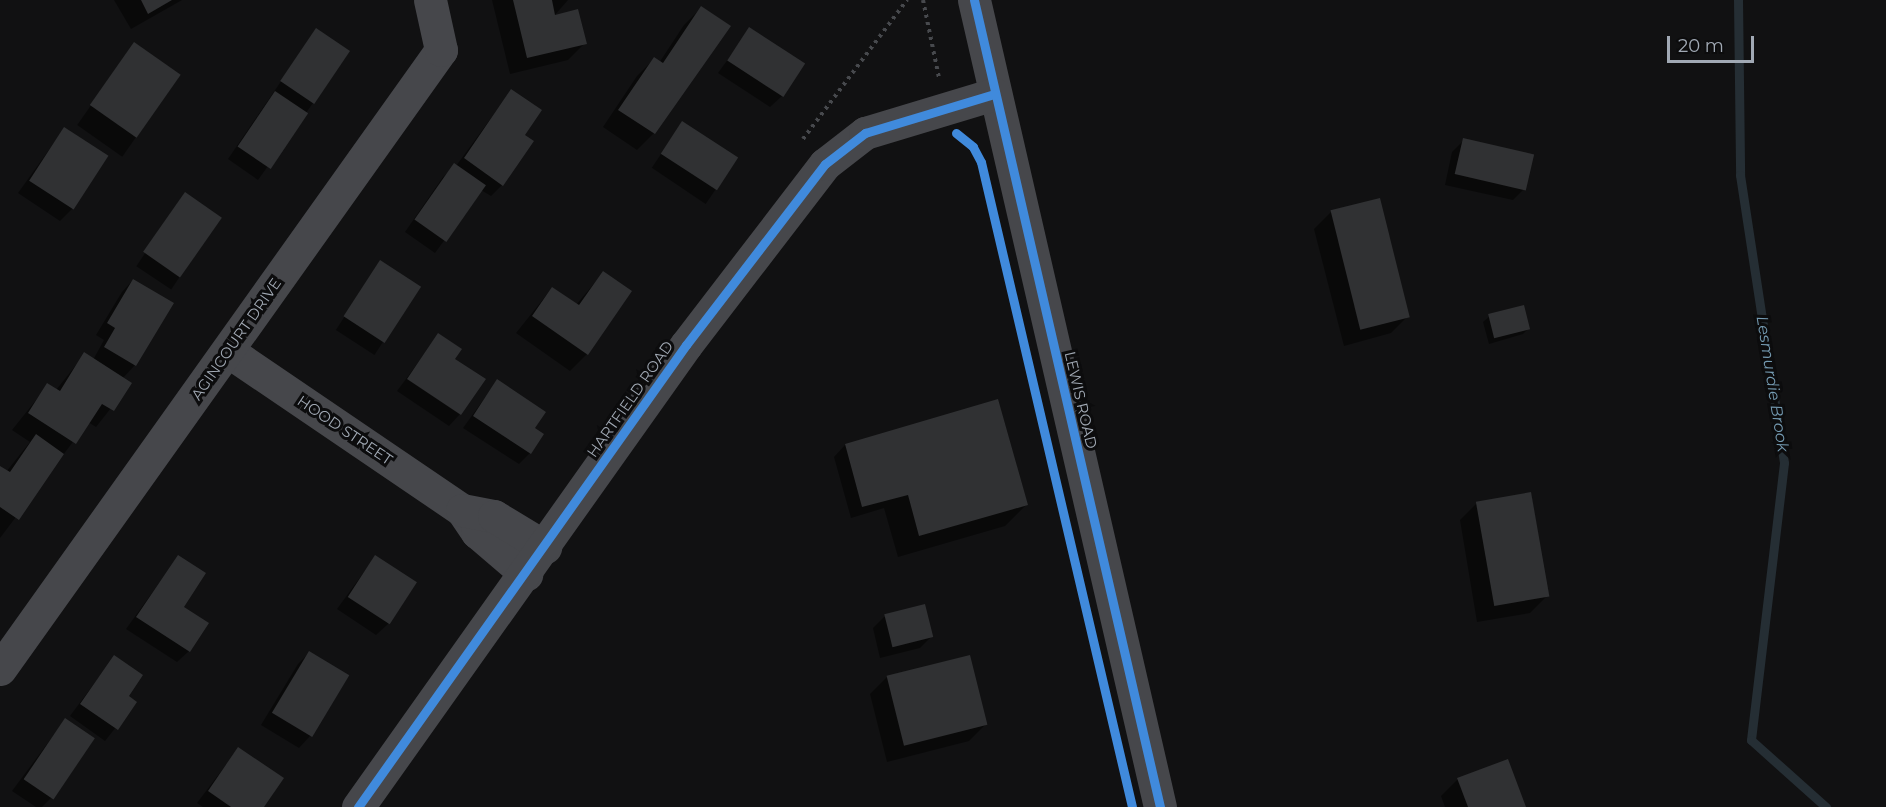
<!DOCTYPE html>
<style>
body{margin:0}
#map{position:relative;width:1886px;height:807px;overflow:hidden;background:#111112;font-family:Montserrat,sans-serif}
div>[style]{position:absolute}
.shadow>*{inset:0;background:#0007;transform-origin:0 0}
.stream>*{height:9px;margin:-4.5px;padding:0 4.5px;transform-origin:4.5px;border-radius:4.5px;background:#252e34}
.building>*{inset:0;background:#303133;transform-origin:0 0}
.path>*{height:4px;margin-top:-2px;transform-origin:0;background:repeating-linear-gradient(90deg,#47494d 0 3px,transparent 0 7.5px)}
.minor>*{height:33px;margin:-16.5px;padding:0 16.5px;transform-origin:16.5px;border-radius:16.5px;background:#46474b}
.cycleway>*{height:9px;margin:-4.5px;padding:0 4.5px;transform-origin:4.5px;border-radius:4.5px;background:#408adc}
span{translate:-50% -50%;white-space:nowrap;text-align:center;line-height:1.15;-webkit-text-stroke:6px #0c0c0d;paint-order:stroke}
.street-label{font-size:15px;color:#a1a9b4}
.water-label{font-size:16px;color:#759bb2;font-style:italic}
.scale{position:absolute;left:1667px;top:36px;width:87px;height:27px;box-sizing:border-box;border:3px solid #a1a9b4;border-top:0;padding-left:8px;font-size:18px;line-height:21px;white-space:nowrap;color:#a1a9b4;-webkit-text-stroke:4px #0c0c0d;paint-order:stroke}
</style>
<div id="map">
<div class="shadow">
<div style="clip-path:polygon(114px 0,182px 0,131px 29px)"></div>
<div style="clip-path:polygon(492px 0,568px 0,554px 16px,585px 43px,568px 60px,510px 74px)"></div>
<div style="clip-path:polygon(701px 8px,654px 133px,637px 150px,603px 127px,637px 76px,654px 59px,659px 63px,684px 25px)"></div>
<div style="clip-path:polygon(750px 29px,782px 96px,770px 107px,718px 73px)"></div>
<div style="clip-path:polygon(316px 30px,313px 103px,258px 180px,228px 159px)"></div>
<div style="left:134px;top:44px;width:55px;height:99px;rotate:35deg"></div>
<div style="clip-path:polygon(511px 91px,523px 135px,502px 185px,491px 196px,481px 190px,435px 253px,405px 232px,443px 177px,456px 166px)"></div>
<div style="left:682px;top:123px;width:65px;height:54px;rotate:34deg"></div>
<div style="clip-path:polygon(64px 129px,72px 209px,60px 221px,18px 193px)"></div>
<div style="clip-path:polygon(1464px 140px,1524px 189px,1513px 200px,1445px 185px,1452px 152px)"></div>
<div style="left:185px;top:194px;width:42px;height:87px;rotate:34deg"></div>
<div style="clip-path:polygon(1331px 212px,1408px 316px,1391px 333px,1344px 346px,1314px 229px)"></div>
<div style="left:380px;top:262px;width:46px;height:81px;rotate:33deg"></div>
<div style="clip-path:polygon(603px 273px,587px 354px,570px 371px,516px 333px,552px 288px,576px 305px)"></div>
<div style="clip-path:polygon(133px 280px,135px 365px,122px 379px,130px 384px,96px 427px,88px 422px,0 538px,0 467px,6px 472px,30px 442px,12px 430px,48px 385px,56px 390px,85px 354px,93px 360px,104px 340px,96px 335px,122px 292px)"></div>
<div style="clip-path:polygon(1489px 317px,1529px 328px,1523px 334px,1489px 344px,1483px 322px)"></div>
<div style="clip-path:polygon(439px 335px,453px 359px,460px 414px,449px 426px,397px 391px)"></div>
<div style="clip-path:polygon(497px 381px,533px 428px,530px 453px,519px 464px,463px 428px)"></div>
<div style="clip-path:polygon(889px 433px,1026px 505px,1005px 526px,898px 557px,884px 508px,851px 518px,834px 457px,845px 445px)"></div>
<div style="clip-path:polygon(1477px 503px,1547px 596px,1530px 613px,1477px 622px,1460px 520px)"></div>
<div style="clip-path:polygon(178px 557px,189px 651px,177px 662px,126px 629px)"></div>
<div style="clip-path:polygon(375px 557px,388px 624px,376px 635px,337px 609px)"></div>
<div style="clip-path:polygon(924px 606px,932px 636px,920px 648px,880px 658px,873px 628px,884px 617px)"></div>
<div style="clip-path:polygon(309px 653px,347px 676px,310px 736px,299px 748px,261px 725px,298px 664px)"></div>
<div style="clip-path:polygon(114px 657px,126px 697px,135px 703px,105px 741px,70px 716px)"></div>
<div style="clip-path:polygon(887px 677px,986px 724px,969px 741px,887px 762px,870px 694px)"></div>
<div style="clip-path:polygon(65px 720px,51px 798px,42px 807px,36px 807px,12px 791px)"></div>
<div style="clip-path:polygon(238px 749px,262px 807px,203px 807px,197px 803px)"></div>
<div style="clip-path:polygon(1458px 779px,1524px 807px,1445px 807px,1441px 796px)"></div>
</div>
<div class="stream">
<div style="left:1738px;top:0;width:175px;rotate:89.3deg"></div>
<div style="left:1740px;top:175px;width:291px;rotate:81.3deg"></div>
<div style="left:1784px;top:463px;width:279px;rotate:96.8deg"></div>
<div style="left:1751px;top:740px;width:101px;rotate:41.8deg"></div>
</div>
<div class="building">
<div style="clip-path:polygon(141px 0,172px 0,148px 14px)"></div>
<div style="clip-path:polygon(513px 0,552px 0,555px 15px,578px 9px,587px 44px,527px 58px)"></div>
<div style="clip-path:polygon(701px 6px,731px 26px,655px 134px,618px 110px,654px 57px,663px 63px)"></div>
<div style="left:749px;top:27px;width:67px;height:40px;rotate:33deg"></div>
<div style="left:316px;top:28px;width:41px;height:64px;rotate:34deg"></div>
<div style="left:134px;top:42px;width:57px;height:77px;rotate:35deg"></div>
<div style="clip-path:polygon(511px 89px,542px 110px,525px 135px,534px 141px,503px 186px,464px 158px)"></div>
<div style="left:275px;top:91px;width:40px;height:67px;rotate:34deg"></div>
<div style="left:682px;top:121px;width:67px;height:39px;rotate:33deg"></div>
<div style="left:64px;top:127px;width:53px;height:64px;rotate:33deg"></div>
<div style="left:1463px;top:138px;width:73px;height:37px;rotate:13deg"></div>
<div style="left:454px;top:163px;width:39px;height:69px;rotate:35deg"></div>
<div style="left:185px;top:192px;width:45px;height:73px;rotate:35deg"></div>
<div style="left:1380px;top:198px;width:123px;height:51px;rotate:76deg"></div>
<div style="left:380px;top:260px;width:49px;height:67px;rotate:33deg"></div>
<div style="clip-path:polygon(603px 271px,632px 291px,588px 355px,532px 316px,552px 287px,579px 305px)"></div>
<div style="clip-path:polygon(133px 279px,174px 303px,136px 366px,104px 347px,115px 328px,107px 323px)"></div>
<div style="left:1524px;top:305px;width:25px;height:37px;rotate:76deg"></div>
<div style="clip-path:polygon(438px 333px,462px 349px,455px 359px,486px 379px,461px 415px,407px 379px)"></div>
<div style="clip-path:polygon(84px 352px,132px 383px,114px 411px,102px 404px,76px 444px,28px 413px,47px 383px,60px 391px)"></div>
<div style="clip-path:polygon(497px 379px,546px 412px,535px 428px,544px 434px,531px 454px,473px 416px)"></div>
<div style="clip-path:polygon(998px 399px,1028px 505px,919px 536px,908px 495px,862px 507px,845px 444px)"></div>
<div style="clip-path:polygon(36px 434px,64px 454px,19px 520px,0 507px,0 466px,10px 472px)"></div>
<div style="left:1531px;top:492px;width:106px;height:56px;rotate:80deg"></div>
<div style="clip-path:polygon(178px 555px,206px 573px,184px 607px,209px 623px,190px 652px,136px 617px)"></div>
<div style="left:375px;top:555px;width:50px;height:50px;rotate:33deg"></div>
<div style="left:925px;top:604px;width:34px;height:42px;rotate:76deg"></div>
<div style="left:309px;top:651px;width:47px;height:72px;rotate:31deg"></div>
<div style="clip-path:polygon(114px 655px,143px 675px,129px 696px,137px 702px,118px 730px,80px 704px)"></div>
<div style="left:970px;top:655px;width:72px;height:86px;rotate:76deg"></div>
<div style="left:65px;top:718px;width:36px;height:74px;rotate:34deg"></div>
<div style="clip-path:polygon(238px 747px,284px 778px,264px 807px,231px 807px,208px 791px)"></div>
<div style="clip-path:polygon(1508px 759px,1526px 807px,1468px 807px,1457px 778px)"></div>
</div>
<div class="path">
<div style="left:923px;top:0;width:80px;rotate:78.4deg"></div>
<div style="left:803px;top:139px;width:174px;rotate:-53.2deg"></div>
</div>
<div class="minor">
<div style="left:974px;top:0;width:828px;rotate:77.02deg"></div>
<div style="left:228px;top:351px;width:283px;rotate:34.2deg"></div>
<div style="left:462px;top:510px;width:27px;rotate:56deg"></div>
<div style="left:477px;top:532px;width:65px;rotate:40.6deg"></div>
<div style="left:462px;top:510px;width:33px;rotate:11deg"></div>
<div style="left:494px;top:516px;width:60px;rotate:31.3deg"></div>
<div style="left:0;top:669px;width:760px;rotate:-54.53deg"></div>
<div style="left:441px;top:50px;width:51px;rotate:-102.4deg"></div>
<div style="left:358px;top:807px;width:567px;rotate:-54.63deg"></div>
<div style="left:686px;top:345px;width:228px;rotate:-52.5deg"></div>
<div style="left:825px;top:164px;width:51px;rotate:-37.8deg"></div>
<div style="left:865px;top:133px;width:135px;rotate:-16.8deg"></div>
</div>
<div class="cycleway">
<div style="left:974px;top:0;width:828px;rotate:77.02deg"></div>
<div style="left:956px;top:133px;width:22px;rotate:39deg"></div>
<div style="left:973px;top:147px;width:17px;rotate:62deg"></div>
<div style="left:981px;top:162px;width:662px;rotate:76.82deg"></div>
<div style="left:358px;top:807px;width:567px;rotate:-54.63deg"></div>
<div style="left:686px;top:345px;width:228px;rotate:-52.5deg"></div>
<div style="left:825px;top:164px;width:51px;rotate:-37.8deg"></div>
<div style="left:865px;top:133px;width:135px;rotate:-16.8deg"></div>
</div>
<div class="street-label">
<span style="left:236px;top:339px;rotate:-55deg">AGINCOURT DRIVE</span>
<span style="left:630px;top:399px;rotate:-55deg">HARTFIELD ROAD</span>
<span style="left:1081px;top:400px;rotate:77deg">LEWIS ROAD</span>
<span style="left:345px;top:430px;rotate:34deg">HOOD STREET</span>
</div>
<div class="water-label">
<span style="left:1772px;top:384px;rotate:81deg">Lesmurdie Brook</span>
</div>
<div class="scale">20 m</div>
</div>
